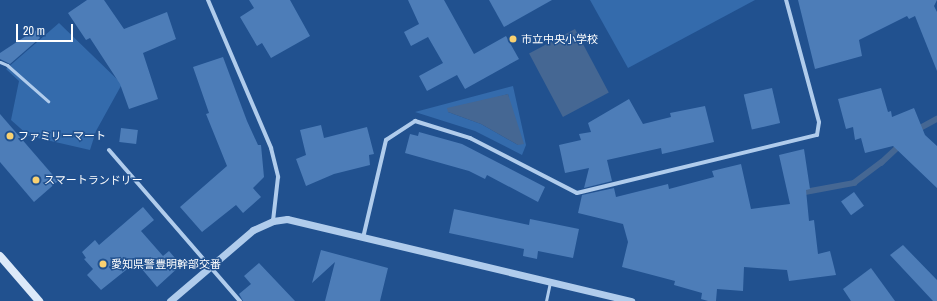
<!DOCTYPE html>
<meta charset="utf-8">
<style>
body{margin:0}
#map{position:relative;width:937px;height:301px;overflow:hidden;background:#21518f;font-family:"Archivo Narrow","Noto Sans JP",sans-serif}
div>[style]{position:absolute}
.green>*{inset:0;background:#346bac}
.water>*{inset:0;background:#456793;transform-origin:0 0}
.stream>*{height:5.5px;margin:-2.75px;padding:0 2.75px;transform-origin:2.75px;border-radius:2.75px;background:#456793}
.building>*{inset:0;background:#4d7db8;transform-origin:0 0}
.service>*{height:3px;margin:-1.5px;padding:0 1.5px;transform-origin:1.5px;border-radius:1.5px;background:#b0ccec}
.minor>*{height:4px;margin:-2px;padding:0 2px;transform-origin:2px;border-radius:2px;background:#b0ccec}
.tertiary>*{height:7px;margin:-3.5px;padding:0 3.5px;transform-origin:3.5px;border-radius:3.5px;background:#b0ccec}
.secondary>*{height:8px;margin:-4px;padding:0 4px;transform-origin:4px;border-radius:4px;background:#dce9f9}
.dots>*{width:11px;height:11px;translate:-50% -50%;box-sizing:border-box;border:2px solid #21518f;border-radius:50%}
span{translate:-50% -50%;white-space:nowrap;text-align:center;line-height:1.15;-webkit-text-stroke:3px #21518f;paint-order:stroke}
.poi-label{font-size:11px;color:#fff}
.left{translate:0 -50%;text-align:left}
.scale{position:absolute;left:16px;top:24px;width:57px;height:18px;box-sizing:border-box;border:2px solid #fff;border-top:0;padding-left:5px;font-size:12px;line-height:14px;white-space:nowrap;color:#fff;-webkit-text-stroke:3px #21518f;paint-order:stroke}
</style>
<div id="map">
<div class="green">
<div style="clip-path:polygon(590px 0,755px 0,628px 68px)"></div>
<div style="clip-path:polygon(59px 23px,122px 84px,96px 131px,90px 150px,29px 136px,11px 120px,19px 81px,6px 69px)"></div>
<div style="clip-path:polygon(evenodd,513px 86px,526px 145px,522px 155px,475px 131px,415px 112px,513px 86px,508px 94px,518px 145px,481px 124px,448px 112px,508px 94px)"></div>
</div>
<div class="water">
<div style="left:575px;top:29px;width:72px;height:52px;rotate:62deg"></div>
<div style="clip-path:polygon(508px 94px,524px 144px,518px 145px,481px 124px,448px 112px,447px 108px)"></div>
</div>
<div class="stream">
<div style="left:915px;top:131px;width:25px;rotate:-29deg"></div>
<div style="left:805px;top:192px;width:50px;rotate:-10.4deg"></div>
<div style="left:854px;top:183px;width:34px;rotate:-37deg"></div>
<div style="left:881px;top:163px;width:26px;rotate:-43deg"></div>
</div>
<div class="building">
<div style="clip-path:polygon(87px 0,104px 0,124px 29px,167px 12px,176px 39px,143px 53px,158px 99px,129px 109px,120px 84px,90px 38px,86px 40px,68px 13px)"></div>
<div style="clip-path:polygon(249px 0,290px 0,310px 36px,271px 58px,262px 43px,257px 46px,240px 17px,254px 8px)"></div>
<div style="clip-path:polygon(408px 0,444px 0,474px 54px,506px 36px,519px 59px,465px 89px,457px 75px,427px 91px,419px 76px,443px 63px,428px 37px,411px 46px,404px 32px,419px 24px)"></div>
<div style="clip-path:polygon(489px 0,552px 0,504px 27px)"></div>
<div style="clip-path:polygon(798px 0,937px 0,934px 6px,937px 12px,937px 71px,915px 16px,909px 19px,907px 16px,859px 40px,862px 56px,815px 69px)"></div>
<div style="clip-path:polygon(35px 30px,40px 38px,10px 64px,0 59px,0 53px)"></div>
<div style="clip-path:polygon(223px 57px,247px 121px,258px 145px,261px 145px,264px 177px,253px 188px,261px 197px,243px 213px,236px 205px,202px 232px,180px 207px,227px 166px,206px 114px,209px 113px,193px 67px)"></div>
<div style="left:772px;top:88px;width:36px;height:29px;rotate:77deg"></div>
<div style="clip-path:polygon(881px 88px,888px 112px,891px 111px,892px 117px,914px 108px,925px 135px,937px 146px,937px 188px,893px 146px,865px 153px,861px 138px,855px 140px,853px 127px,846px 129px,838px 99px)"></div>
<div style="clip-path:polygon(629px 99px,643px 124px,671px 117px,670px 113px,705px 106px,714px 142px,662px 154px,661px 148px,607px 160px,612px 181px,584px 188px,589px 168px,565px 173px,559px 145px,581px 140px,579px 134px,591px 132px,588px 123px)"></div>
<div style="clip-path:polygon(0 114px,58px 181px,34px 202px,0 162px)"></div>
<div style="clip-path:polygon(321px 125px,324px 138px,367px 127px,374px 154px,369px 155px,370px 165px,334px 174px,306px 186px,296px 159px,306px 155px,300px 130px)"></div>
<div style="left:121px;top:128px;width:17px;height:14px;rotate:7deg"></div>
<div style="clip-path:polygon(419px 132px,462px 144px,545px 187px,538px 202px,487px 175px,485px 179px,469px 171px,405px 153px,410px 134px,418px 136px)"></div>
<div style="clip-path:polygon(804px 149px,810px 189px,806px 190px,809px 221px,814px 220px,818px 254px,830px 251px,836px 275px,789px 281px,787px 270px,744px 267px,743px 291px,717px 289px,716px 301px,708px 301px,701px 299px,702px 293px,674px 285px,675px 281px,622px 267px,628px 242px,623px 224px,578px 213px,582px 195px,614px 188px,616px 197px,668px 184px,669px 189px,714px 177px,712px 171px,741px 164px,751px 209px,790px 204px,779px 155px)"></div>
<div style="left:854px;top:192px;width:17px;height:16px;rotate:54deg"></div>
<div style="clip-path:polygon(143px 207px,154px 220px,141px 231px,163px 256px,169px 251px,181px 265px,157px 287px,136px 262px,101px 290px,87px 275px,93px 269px,84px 259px,86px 258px,82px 252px,95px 240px,99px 245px)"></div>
<div style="clip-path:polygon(454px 209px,529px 225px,530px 219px,579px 229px,573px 258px,538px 251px,537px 259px,523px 256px,524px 249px,449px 233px)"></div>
<div style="clip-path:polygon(903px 245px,937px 280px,937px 301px,933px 301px,890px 255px)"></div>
<div style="clip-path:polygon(321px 250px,388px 268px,380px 301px,325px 301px,335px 262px,312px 283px)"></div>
<div style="clip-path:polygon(259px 263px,295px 301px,243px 301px,239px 294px,251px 284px,244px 276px)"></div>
<div style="clip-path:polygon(871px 268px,895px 301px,851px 301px,843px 289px)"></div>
</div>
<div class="service">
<div style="left:0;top:62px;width:8px;rotate:23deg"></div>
<div style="left:7px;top:65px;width:55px;rotate:41.3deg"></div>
<div style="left:546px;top:301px;width:19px;rotate:-78deg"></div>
</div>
<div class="minor">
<div style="left:208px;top:0;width:161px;rotate:66.9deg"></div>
<div style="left:271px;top:148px;width:30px;rotate:76deg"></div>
<div style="left:278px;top:177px;width:44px;rotate:96.5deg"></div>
<div style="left:109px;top:150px;width:200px;rotate:49.1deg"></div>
<div style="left:363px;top:238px;width:101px;rotate:-76.8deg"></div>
<div style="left:386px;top:140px;width:35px;rotate:-33deg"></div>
<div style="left:415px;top:121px;width:58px;rotate:17.2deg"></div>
<div style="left:470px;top:138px;width:120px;rotate:27.2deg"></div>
<div style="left:577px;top:193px;width:247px;rotate:-13.6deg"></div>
<div style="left:817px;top:135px;width:13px;rotate:-81deg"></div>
<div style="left:819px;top:122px;width:126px;rotate:-105.1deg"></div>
</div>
<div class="tertiary">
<div style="left:170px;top:301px;width:109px;rotate:-40.5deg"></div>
<div style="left:253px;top:230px;width:22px;rotate:-24deg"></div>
<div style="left:273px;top:221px;width:14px;rotate:-8deg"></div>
<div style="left:287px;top:219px;width:354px;rotate:13.4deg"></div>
</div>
<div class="secondary">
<div style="left:0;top:256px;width:60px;rotate:49.1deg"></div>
</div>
<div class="dots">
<div style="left:513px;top:39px;background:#f9d171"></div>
<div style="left:10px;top:136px;background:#f9d171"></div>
<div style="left:36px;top:180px;background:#f9d171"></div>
<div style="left:103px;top:264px;background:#f9d171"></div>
</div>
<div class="poi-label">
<span class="left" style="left:521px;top:39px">市立中央小学校</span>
<span class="left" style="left:18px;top:136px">ファミリーマート</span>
<span class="left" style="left:44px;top:180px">スマートランドリー</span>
<span class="left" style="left:111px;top:264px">愛知県警豊明幹部交番</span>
</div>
<div class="scale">20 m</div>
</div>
